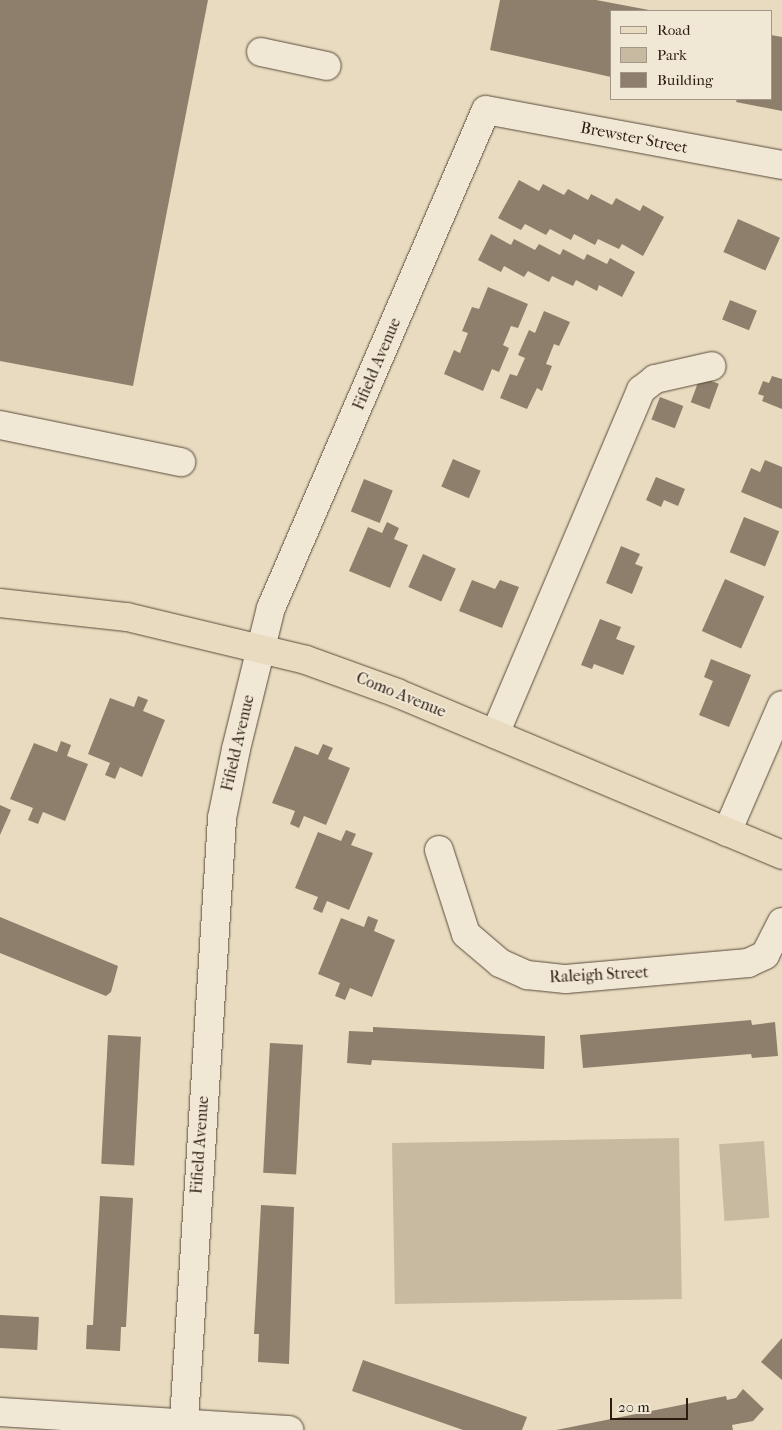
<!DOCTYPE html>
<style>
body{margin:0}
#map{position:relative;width:782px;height:1430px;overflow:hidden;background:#e8dbbf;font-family:"IM FELL French Canon",serif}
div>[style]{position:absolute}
.green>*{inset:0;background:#c8baa1;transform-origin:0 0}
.building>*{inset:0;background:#8d7f6b;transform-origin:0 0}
.roads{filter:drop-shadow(0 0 1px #5a4b3c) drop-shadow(0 0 1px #5a4b3c)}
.minor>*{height:28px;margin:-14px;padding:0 14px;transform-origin:14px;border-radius:14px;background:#f0e8d5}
.major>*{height:28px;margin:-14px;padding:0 14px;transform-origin:14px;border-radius:14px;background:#e8dbbf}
span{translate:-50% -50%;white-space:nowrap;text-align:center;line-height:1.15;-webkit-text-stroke:4px #f0e8d5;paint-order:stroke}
.street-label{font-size:16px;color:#2b1b11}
.legend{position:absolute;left:610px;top:10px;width:162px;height:90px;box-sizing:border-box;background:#f0e8d5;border:1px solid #a19687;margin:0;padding:6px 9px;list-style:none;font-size:15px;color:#2b1b11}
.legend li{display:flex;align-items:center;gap:10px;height:25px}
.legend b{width:25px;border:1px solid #a19687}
.scale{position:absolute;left:610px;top:1398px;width:78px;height:22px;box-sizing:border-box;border:2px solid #2b1b11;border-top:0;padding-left:6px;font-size:15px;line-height:18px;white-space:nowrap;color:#2b1b11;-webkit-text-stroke:4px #f0e8d5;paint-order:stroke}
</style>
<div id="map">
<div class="green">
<div style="left:679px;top:1138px;width:161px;height:287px;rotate:89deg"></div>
<div style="left:764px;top:1141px;width:77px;height:45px;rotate:86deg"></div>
</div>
<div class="building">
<div style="clip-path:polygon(0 0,208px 0,133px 386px,0 361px)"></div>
<div style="clip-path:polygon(500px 0,596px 0,649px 10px,611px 11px,611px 77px,490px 50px)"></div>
<div style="clip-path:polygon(771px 35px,782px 37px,782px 111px,736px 102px,737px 99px,771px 99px)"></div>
<div style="clip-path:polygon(519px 180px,539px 191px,543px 184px,564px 195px,568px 189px,588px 200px,591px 194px,612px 205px,616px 198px,640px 211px,643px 205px,664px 217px,643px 256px,622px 244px,619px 249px,598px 239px,595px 245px,574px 234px,571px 240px,550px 229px,546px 235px,525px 224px,521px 230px,498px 218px)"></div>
<div style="left:738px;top:219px;width:46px;height:36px;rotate:24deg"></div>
<div style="clip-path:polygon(491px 234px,511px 245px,514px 239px,535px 250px,539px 244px,560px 255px,563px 249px,584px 260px,587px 254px,607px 264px,610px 258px,635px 272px,622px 297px,599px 285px,597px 291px,576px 280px,573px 286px,552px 276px,549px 282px,528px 271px,524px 277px,504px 266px,501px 272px,478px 260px)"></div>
<div style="clip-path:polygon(488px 287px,528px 304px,518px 328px,511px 326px,503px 345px,509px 348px,499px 372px,492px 369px,483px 391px,444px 374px,454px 350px,460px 353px,468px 333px,462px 331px,472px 307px,479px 309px)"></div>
<div style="left:730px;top:300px;width:29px;height:21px;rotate:22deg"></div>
<div style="clip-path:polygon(544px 311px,570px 322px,559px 346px,554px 344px,546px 364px,552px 366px,542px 391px,537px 388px,527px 409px,500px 398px,510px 374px,517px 376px,525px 358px,518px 355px,529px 330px,535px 333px)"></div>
<div style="clip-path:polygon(772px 376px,782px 379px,782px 409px,762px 401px,764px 396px,758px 394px,763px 381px,769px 383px)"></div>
<div style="left:700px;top:377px;width:20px;height:27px;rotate:20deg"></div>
<div style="left:660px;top:397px;width:25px;height:24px;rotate:21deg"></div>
<div style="left:453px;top:459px;width:30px;height:30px;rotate:23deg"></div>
<div style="clip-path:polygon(765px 460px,782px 467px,782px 509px,741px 492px,751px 468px,760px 472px)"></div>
<div style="clip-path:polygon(656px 477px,685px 489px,678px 506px,664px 500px,661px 507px,646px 500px)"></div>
<div style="left:364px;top:479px;width:31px;height:35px;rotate:22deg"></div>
<div style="left:744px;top:517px;width:38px;height:38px;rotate:22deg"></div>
<div style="clip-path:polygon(387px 522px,399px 528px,394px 539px,408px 545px,390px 588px,349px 571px,368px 527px,382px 533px)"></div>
<div style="clip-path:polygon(621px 546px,640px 554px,635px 564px,643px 567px,632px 594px,606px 583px)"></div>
<div style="left:423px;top:554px;width:36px;height:36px;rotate:24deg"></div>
<div style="left:725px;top:579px;width:43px;height:57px;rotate:24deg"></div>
<div style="clip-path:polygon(472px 580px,495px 589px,500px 580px,519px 587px,502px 628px,459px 611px)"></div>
<div style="clip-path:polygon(600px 619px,621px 627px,616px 639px,635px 646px,623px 675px,594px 664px,592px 669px,581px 665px)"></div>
<div style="clip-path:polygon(711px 659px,751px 675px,729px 727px,699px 715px,713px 681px,704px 677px)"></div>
<div style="clip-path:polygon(138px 696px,148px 700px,143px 711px,165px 720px,142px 777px,120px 767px,115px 779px,105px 775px,110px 763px,88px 754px,110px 698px,134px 707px)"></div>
<div style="clip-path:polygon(61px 741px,71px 745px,67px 756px,88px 764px,65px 821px,43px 812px,38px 824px,28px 820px,33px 808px,10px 799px,34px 743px,57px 752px)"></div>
<div style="clip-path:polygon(323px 744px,333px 748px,328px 759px,350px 768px,326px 825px,304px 816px,299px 828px,290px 824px,295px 811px,272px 803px,295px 746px,318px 755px)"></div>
<div style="clip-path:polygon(0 805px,11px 810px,0 835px)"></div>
<div style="clip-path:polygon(346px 830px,356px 834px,351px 845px,373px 853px,349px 910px,327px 901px,322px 913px,313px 909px,318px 897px,295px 888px,318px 832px,341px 841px)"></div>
<div style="clip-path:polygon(368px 916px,378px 920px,374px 931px,395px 940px,372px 997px,350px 988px,345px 1000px,335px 996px,340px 983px,318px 974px,341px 918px,364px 927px)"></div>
<div style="clip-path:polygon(0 917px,118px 966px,111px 992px,106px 996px,0 953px)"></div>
<div style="clip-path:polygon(751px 1020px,752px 1025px,775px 1022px,778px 1056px,752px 1058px,751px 1054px,583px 1068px,580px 1035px)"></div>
<div style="clip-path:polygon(373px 1027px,545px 1036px,544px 1069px,372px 1060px,371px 1065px,347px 1063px,349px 1031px,373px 1032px)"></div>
<div style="left:108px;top:1035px;width:33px;height:129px;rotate:3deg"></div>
<div style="left:270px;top:1043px;width:33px;height:130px;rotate:3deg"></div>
<div style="clip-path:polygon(100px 1196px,133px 1198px,126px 1327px,121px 1327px,120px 1351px,86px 1349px,87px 1325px,93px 1325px)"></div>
<div style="clip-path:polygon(261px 1205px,294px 1207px,289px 1364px,258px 1362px,259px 1334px,254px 1334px)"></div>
<div style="left:0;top:1315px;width:39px;height:33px;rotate:3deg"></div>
<div style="clip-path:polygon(782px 1338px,782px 1380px,761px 1362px)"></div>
<div style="clip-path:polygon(363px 1360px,527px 1417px,522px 1430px,463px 1430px,352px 1391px)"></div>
<div style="clip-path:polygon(743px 1389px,764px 1409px,753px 1421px,732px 1425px,733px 1430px,556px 1430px,726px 1396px,727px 1400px,736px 1398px)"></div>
</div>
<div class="roads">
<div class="minor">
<div style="left:261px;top:52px;width:67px;rotate:12deg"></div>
<div style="left:0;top:425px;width:185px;rotate:11.6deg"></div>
<div style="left:495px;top:734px;width:374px;rotate:-67deg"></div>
<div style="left:641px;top:390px;width:18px;rotate:-38deg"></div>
<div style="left:655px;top:379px;width:58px;rotate:-12.8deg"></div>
<div style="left:727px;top:832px;width:138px;rotate:-66.6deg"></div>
<div style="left:439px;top:850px;width:88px;rotate:72.2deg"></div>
<div style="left:466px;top:934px;width:45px;rotate:40.5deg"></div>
<div style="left:500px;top:963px;width:30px;rotate:24deg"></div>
<div style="left:527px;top:975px;width:39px;rotate:6deg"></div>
<div style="left:566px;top:979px;width:183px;rotate:-5deg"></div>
<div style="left:748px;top:963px;width:19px;rotate:-25deg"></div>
<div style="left:765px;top:955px;width:37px;rotate:-63deg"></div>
<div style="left:0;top:1412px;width:290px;rotate:3.6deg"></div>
<div style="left:184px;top:1421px;width:604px;rotate:-86.39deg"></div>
<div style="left:222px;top:818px;width:70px;rotate:-78.5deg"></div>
<div style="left:236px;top:749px;width:145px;rotate:-76.1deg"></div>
<div style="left:271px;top:608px;width:542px;rotate:-66.65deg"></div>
<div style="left:486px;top:110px;width:301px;rotate:10.5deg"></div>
</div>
<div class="major">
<div style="left:0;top:603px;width:128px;rotate:6.3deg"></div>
<div style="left:127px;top:617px;width:184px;rotate:13.5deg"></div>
<div style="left:306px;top:660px;width:97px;rotate:19.9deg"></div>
<div style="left:397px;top:693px;width:418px;rotate:22.8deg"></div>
</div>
</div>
<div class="street-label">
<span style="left:634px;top:138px;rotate:11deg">Brewster Street</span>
<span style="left:377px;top:364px;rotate:-67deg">Fifield Avenue</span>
<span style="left:401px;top:695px;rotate:22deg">Como Avenue</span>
<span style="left:238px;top:743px;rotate:-77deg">Fifield Avenue</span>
<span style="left:599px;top:975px;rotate:-3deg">Raleigh Street</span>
<span style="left:200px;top:1145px;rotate:-86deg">Fifield Avenue</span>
</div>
<ul class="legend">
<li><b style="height:6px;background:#e8dbbf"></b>Road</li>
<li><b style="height:14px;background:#c8baa1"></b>Park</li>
<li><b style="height:14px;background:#8d7f6b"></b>Building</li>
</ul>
<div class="scale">20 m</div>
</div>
